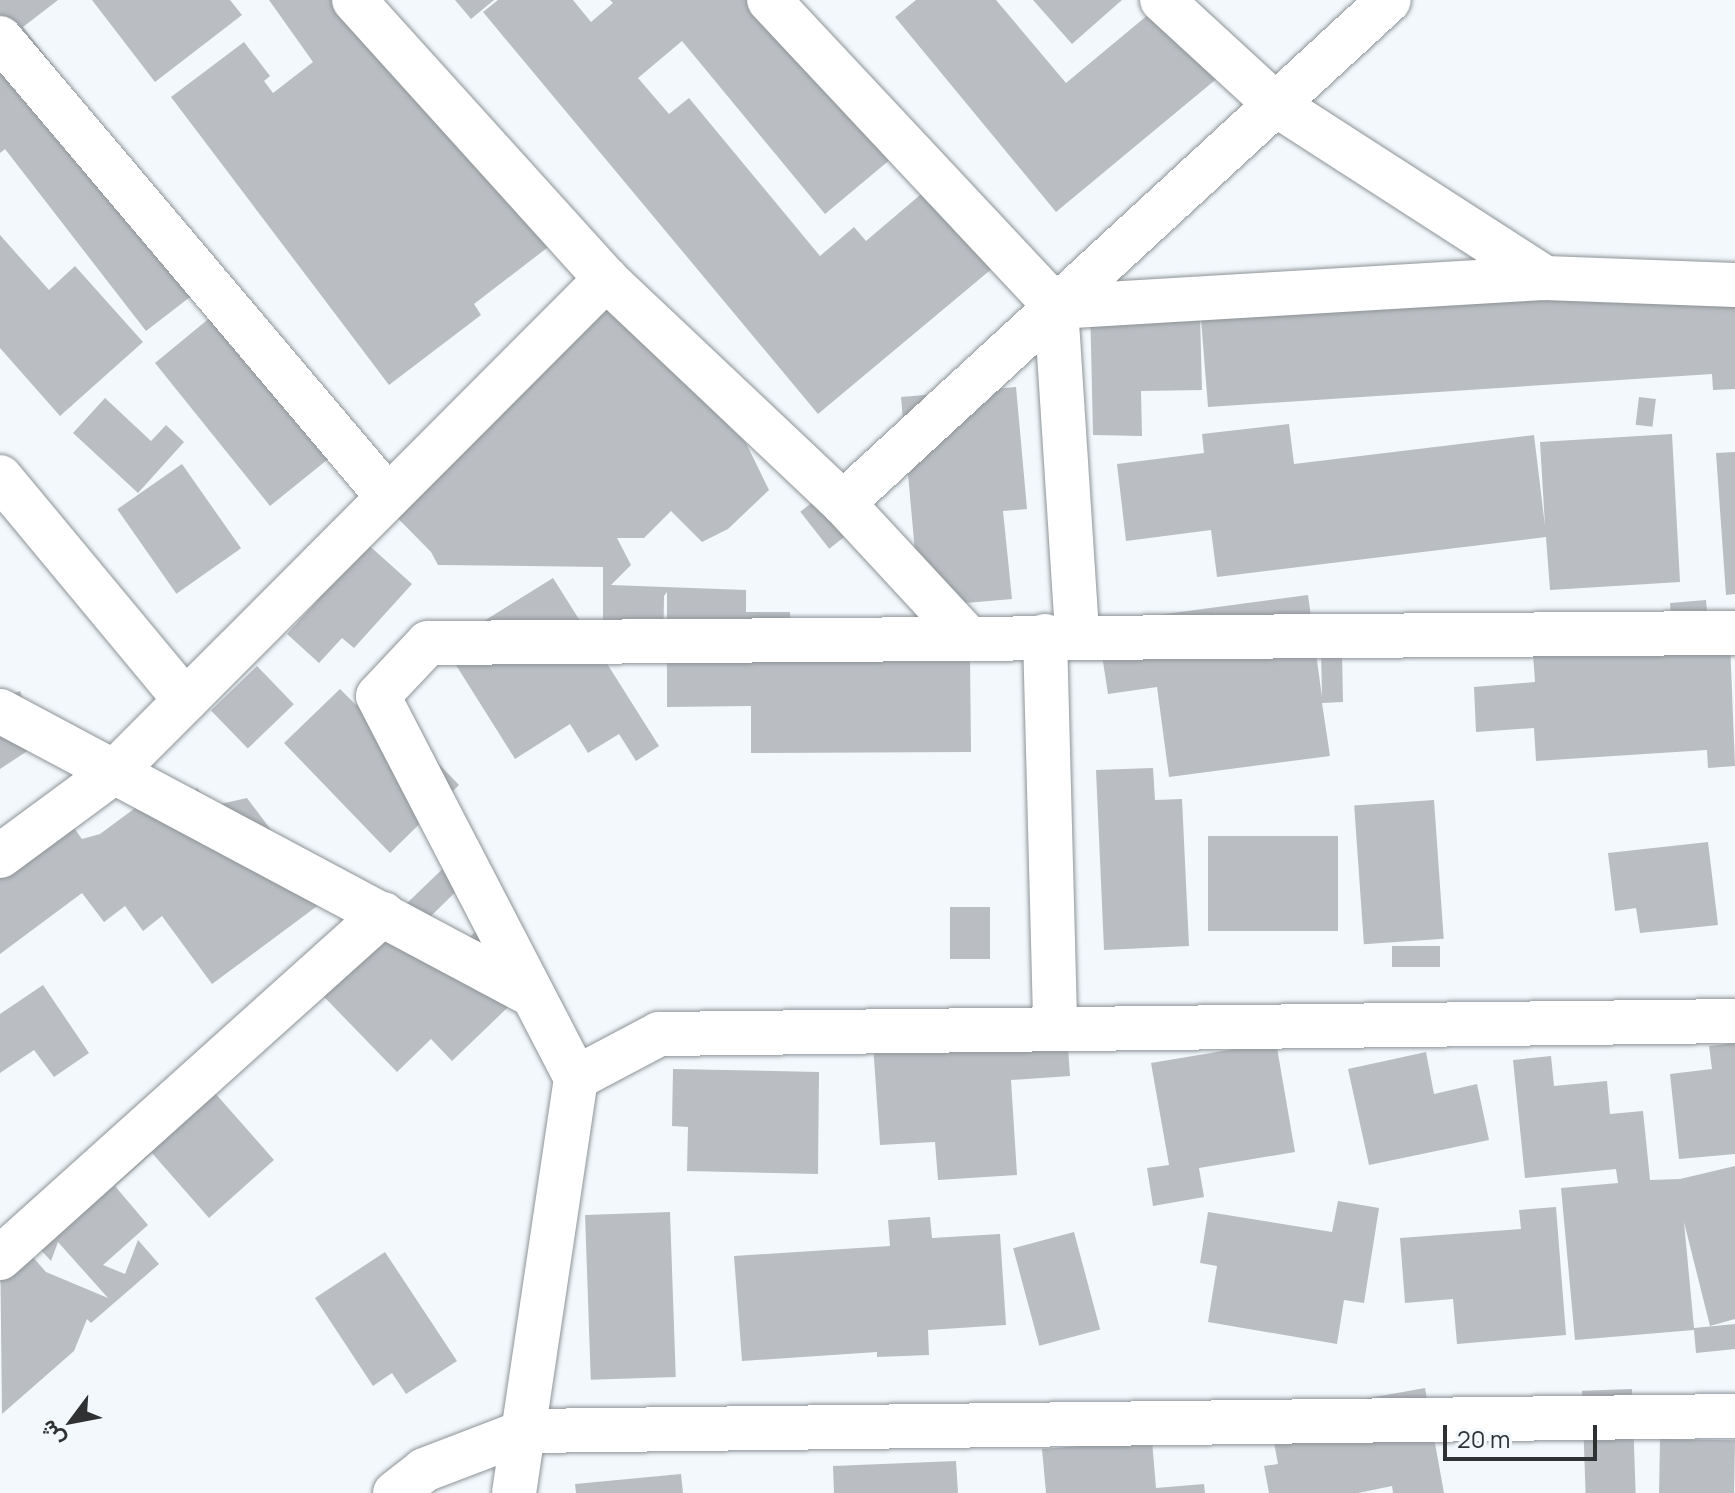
<!DOCTYPE html>
<meta charset="utf-8">
<style>
body{margin:0}
#map{position:relative;width:1735px;height:1493px;overflow:hidden;background:#f2f8fc;font-family:Manrope,Vazirmatn,sans-serif}
div>[style]{position:absolute}
.building>*{inset:0;background:#babec3;transform-origin:0 0}
.roads{filter:drop-shadow(0 0 2px #8d9396) drop-shadow(0 0 2px #8d9396)}
.minor>*{height:44px;margin:-22px;padding:0 22px;transform-origin:22px;border-radius:22px;background:#fff}
span{translate:-50% -50%;white-space:nowrap;text-align:center;line-height:1.15;-webkit-text-stroke:8px #f2f8fc;paint-order:stroke}
.north{position:absolute;left:32px;top:1381px;width:80px;height:80px;-webkit-text-stroke:6px #f2f8fc;paint-order:stroke;rotate:238deg;font-size:22px;font-weight:700;line-height:32px;text-align:center;color:#2f3133}
.north::after{content:'';display:block;margin:auto;width:28px;height:36px;background:#2f3133;clip-path:polygon(50% 0,100% 100%,50% 72%,0 100%)}
.scale{position:absolute;left:1443px;top:1425px;width:154px;height:36px;box-sizing:border-box;border:4px solid #2f3133;border-top:0;padding-left:10px;font-size:24px;line-height:28px;white-space:nowrap;color:#2f3133;-webkit-text-stroke:6px #f2f8fc;paint-order:stroke}
</style>
<div id="map">
<div class="building">
<div style="clip-path:polygon(0 0,58px 0,23px 27px,216px 277px,146px 331px,5px 149px,0 153px)"></div>
<div style="clip-path:polygon(92px 0,230px 0,242px 15px,155px 82px)"></div>
<div style="clip-path:polygon(269px 0,373px 0,556px 241px,474px 304px,481px 315px,389px 385px,171px 97px,244px 42px,270px 76px,264px 81px,273px 93px,313px 62px)"></div>
<div style="clip-path:polygon(455px 0,494px 0,471px 19px)"></div>
<div style="clip-path:polygon(498px 0,573px 0,591px 22px,613px 3px,610px 0,781px 0,904px 148px,825px 214px,682px 41px,638px 78px,669px 114px,689px 98px,820px 256px,854px 227px,866px 241px,940px 178px,1006px 257px,818px 414px,483px 12px)"></div>
<div style="clip-path:polygon(916px 0,996px 0,1066px 83px,1161px 4px,1220px 76px,1056px 212px,895px 17px)"></div>
<div style="clip-path:polygon(1033px 0,1122px 0,1072px 44px)"></div>
<div style="clip-path:polygon(0 235px,49px 290px,75px 266px,143px 342px,60px 416px,0 348px)"></div>
<div style="clip-path:polygon(1735px 273px,1735px 389px,1713px 390px,1712px 374px,1208px 407px,1201px 319px)"></div>
<div style="clip-path:polygon(587px 285px,746px 443px,769px 490px,728px 529px,702px 542px,671px 511px,644px 538px,617px 538px,631px 565px,611px 585px,746px 590px,746px 612px,790px 612px,791px 630px,970px 657px,971px 752px,751px 753px,751px 706px,667px 707px,667px 592px,664px 596px,663px 657px,603px 640px,603px 567px,438px 565px,431px 552px,376px 496px)"></div>
<div style="clip-path:polygon(1090px 302px,1200px 314px,1202px 390px,1141px 391px,1142px 436px,1093px 435px)"></div>
<div style="clip-path:polygon(223px 307px,353px 439px,270px 506px,155px 363px)"></div>
<div style="clip-path:polygon(1016px 387px,1027px 509px,1003px 511px,1012px 599px,920px 607px,901px 397px)"></div>
<div style="left:1639px;top:397px;width:17px;height:28px;rotate:7deg"></div>
<div style="clip-path:polygon(105px 398px,151px 441px,166px 425px,184px 442px,138px 493px,73px 433px)"></div>
<div style="clip-path:polygon(1289px 424px,1294px 464px,1534px 435px,1545px 526px,1540px 442px,1672px 434px,1680px 582px,1550px 590px,1546px 537px,1217px 577px,1211px 530px,1126px 541px,1117px 464px,1204px 453px,1202px 434px)"></div>
<div style="clip-path:polygon(1735px 452px,1735px 594px,1726px 595px,1716px 453px)"></div>
<div style="left:182px;top:464px;width:103px;height:79px;rotate:55deg"></div>
<div style="left:846px;top:476px;width:47px;height:58px;rotate:52deg"></div>
<div style="clip-path:polygon(344px 523px,412px 584px,354px 648px,342px 638px,319px 663px,287px 634px,317px 601px,292px 580px)"></div>
<div style="clip-path:polygon(553px 578px,659px 746px,636px 761px,619px 734px,588px 753px,570px 724px,515px 759px,444px 646px)"></div>
<div style="clip-path:polygon(1308px 595px,1322px 697px,1321px 650px,1342px 651px,1343px 702px,1322px 703px,1330px 756px,1169px 777px,1157px 687px,1108px 694px,1097px 623px)"></div>
<div style="clip-path:polygon(1706px 600px,1710px 643px,1730px 642px,1735px 766px,1708px 768px,1707px 750px,1536px 761px,1534px 728px,1476px 732px,1474px 687px,1535px 682px,1533px 654px,1673px 644px,1670px 603px)"></div>
<div style="left:257px;top:666px;width:53px;height:64px;rotate:46deg"></div>
<div style="clip-path:polygon(340px 689px,356px 705px,370px 692px,459px 785px,390px 853px,284px 743px)"></div>
<div style="clip-path:polygon(20px 691px,38px 744px,0 769px,0 698px)"></div>
<div style="clip-path:polygon(1153px 768px,1155px 800px,1182px 799px,1189px 946px,1104px 950px,1096px 770px)"></div>
<div style="clip-path:polygon(197px 788px,211px 806px,247px 798px,324px 901px,212px 984px,162px 916px,143px 931px,125px 906px,104px 922px,82px 893px,0 954px,0 845px,74px 828px,82px 839px,100px 834px,146px 800px,158px 817px)"></div>
<div style="left:1434px;top:800px;width:139px;height:80px;rotate:86deg"></div>
<div style="left:1208px;top:836px;width:130px;height:95px"></div>
<div style="clip-path:polygon(1708px 842px,1718px 925px,1640px 933px,1636px 908px,1615px 911px,1608px 853px)"></div>
<div style="clip-path:polygon(458px 854px,476px 872px,430px 917px,459px 947px,476px 931px,530px 986px,452px 1061px,431px 1039px,397px 1072px,299px 971px,375px 934px)"></div>
<div style="left:950px;top:907px;width:40px;height:52px"></div>
<div style="left:1440px;top:946px;width:21px;height:48px;rotate:90deg"></div>
<div style="clip-path:polygon(43px 985px,89px 1053px,54px 1077px,34px 1050px,0 1073px,0 1014px)"></div>
<div style="clip-path:polygon(1067px 1032px,1070px 1076px,1011px 1080px,1017px 1175px,938px 1180px,935px 1142px,880px 1145px,873px 1044px)"></div>
<div style="clip-path:polygon(1276px 1042px,1295px 1152px,1199px 1168px,1204px 1197px,1153px 1206px,1147px 1168px,1169px 1165px,1151px 1063px)"></div>
<div style="clip-path:polygon(1735px 1043px,1735px 1154px,1679px 1159px,1670px 1074px,1712px 1069px,1709px 1046px)"></div>
<div style="clip-path:polygon(1426px 1052px,1434px 1094px,1477px 1084px,1489px 1140px,1369px 1165px,1348px 1069px)"></div>
<div style="clip-path:polygon(1551px 1056px,1554px 1086px,1607px 1081px,1610px 1114px,1643px 1111px,1650px 1180px,1680px 1179px,1735px 1166px,1735px 1319px,1710px 1326px,1684px 1222px,1694px 1328px,1735px 1324px,1735px 1349px,1696px 1353px,1694px 1330px,1575px 1340px,1561px 1188px,1618px 1183px,1616px 1169px,1525px 1178px,1513px 1060px)"></div>
<div style="clip-path:polygon(192px 1067px,274px 1160px,209px 1218px,152px 1153px,115px 1186px,148px 1225px,103px 1265px,125px 1274px,138px 1240px,159px 1264px,91px 1323px,87px 1319px,74px 1351px,2px 1414px,0 1234px,7px 1228px,46px 1272px,108px 1298px,58px 1242px,51px 1261px,28px 1236px)"></div>
<div style="clip-path:polygon(673px 1069px,819px 1072px,818px 1174px,687px 1171px,688px 1127px,672px 1126px)"></div>
<div style="clip-path:polygon(1338px 1201px,1379px 1208px,1364px 1303px,1344px 1300px,1337px 1344px,1208px 1322px,1217px 1266px,1200px 1263px,1208px 1212px,1332px 1232px)"></div>
<div style="clip-path:polygon(1556px 1207px,1566px 1335px,1457px 1344px,1453px 1299px,1405px 1303px,1400px 1238px,1521px 1229px,1519px 1210px)"></div>
<div style="left:670px;top:1212px;width:165px;height:85px;rotate:88deg"></div>
<div style="clip-path:polygon(930px 1217px,932px 1238px,1000px 1234px,1006px 1325px,928px 1330px,929px 1355px,877px 1357px,877px 1352px,742px 1361px,734px 1256px,890px 1246px,888px 1220px)"></div>
<div style="left:1074px;top:1232px;width:101px;height:63px;rotate:75deg"></div>
<div style="clip-path:polygon(385px 1252px,457px 1361px,406px 1394px,392px 1373px,373px 1386px,315px 1298px)"></div>
<div style="clip-path:polygon(1425px 1388px,1444px 1493px,1393px 1493px,1392px 1486px,1358px 1493px,1269px 1493px,1264px 1466px,1278px 1464px,1269px 1416px)"></div>
<div style="left:1632px;top:1389px;width:104px;height:50px;rotate:88deg"></div>
<div style="left:1660px;top:1439px;width:75px;height:54px;rotate:1deg"></div>
<div style="clip-path:polygon(1152px 1440px,1156px 1488px,1204px 1484px,1205px 1493px,1046px 1493px,1042px 1449px)"></div>
<div style="clip-path:polygon(956px 1461px,958px 1493px,834px 1493px,833px 1466px)"></div>
<div style="clip-path:polygon(681px 1474px,683px 1493px,576px 1493px,575px 1484px)"></div>
</div>
<div class="roads">
<div class="minor">
<div style="left:354px;top:0;width:376px;rotate:47.9deg"></div>
<div style="left:606px;top:279px;width:326px;rotate:43.4deg"></div>
<div style="left:843px;top:503px;width:183px;rotate:47.2deg"></div>
<div style="left:769px;top:0;width:420px;rotate:46.9deg"></div>
<div style="left:1056px;top:307px;width:330px;rotate:86.3deg"></div>
<div style="left:1162px;top:0;width:154px;rotate:42.6deg"></div>
<div style="left:1275px;top:104px;width:321px;rotate:32.8deg"></div>
<div style="left:0;top:38px;width:601px;rotate:49.79deg"></div>
<div style="left:1056px;top:307px;width:490px;rotate:-3.4deg"></div>
<div style="left:1545px;top:278px;width:190px;rotate:2.1deg"></div>
<div style="left:0;top:477px;width:290px;rotate:50.3deg"></div>
<div style="left:843px;top:503px;width:742px;rotate:-42.65deg"></div>
<div style="left:1045px;top:636px;width:393px;rotate:88.5deg"></div>
<div style="left:0;top:711px;width:603px;rotate:28.09deg"></div>
<div style="left:0;top:856px;width:142px;rotate:-36.4deg"></div>
<div style="left:114px;top:772px;width:697px;rotate:-45.06deg"></div>
<div style="left:576px;top:1078px;width:430px;rotate:-117.4deg"></div>
<div style="left:378px;top:696px;width:73px;rotate:-46.7deg"></div>
<div style="left:428px;top:643px;width:1307px;rotate:-0.44deg"></div>
<div style="left:0;top:1258px;width:515px;rotate:-41.93deg"></div>
<div style="left:395px;top:1493px;width:37px;rotate:-38deg"></div>
<div style="left:424px;top:1470px;width:109px;rotate:-20.9deg"></div>
<div style="left:526px;top:1431px;width:1209px;rotate:-0.71deg"></div>
<div style="left:514px;top:1493px;width:420px;rotate:-81.5deg"></div>
<div style="left:576px;top:1078px;width:94px;rotate:-27.9deg"></div>
<div style="left:659px;top:1034px;width:1076px;rotate:-0.69deg"></div>
</div>
</div>
<div class="north">ش</div>
<div class="scale">20 m</div>
</div>
